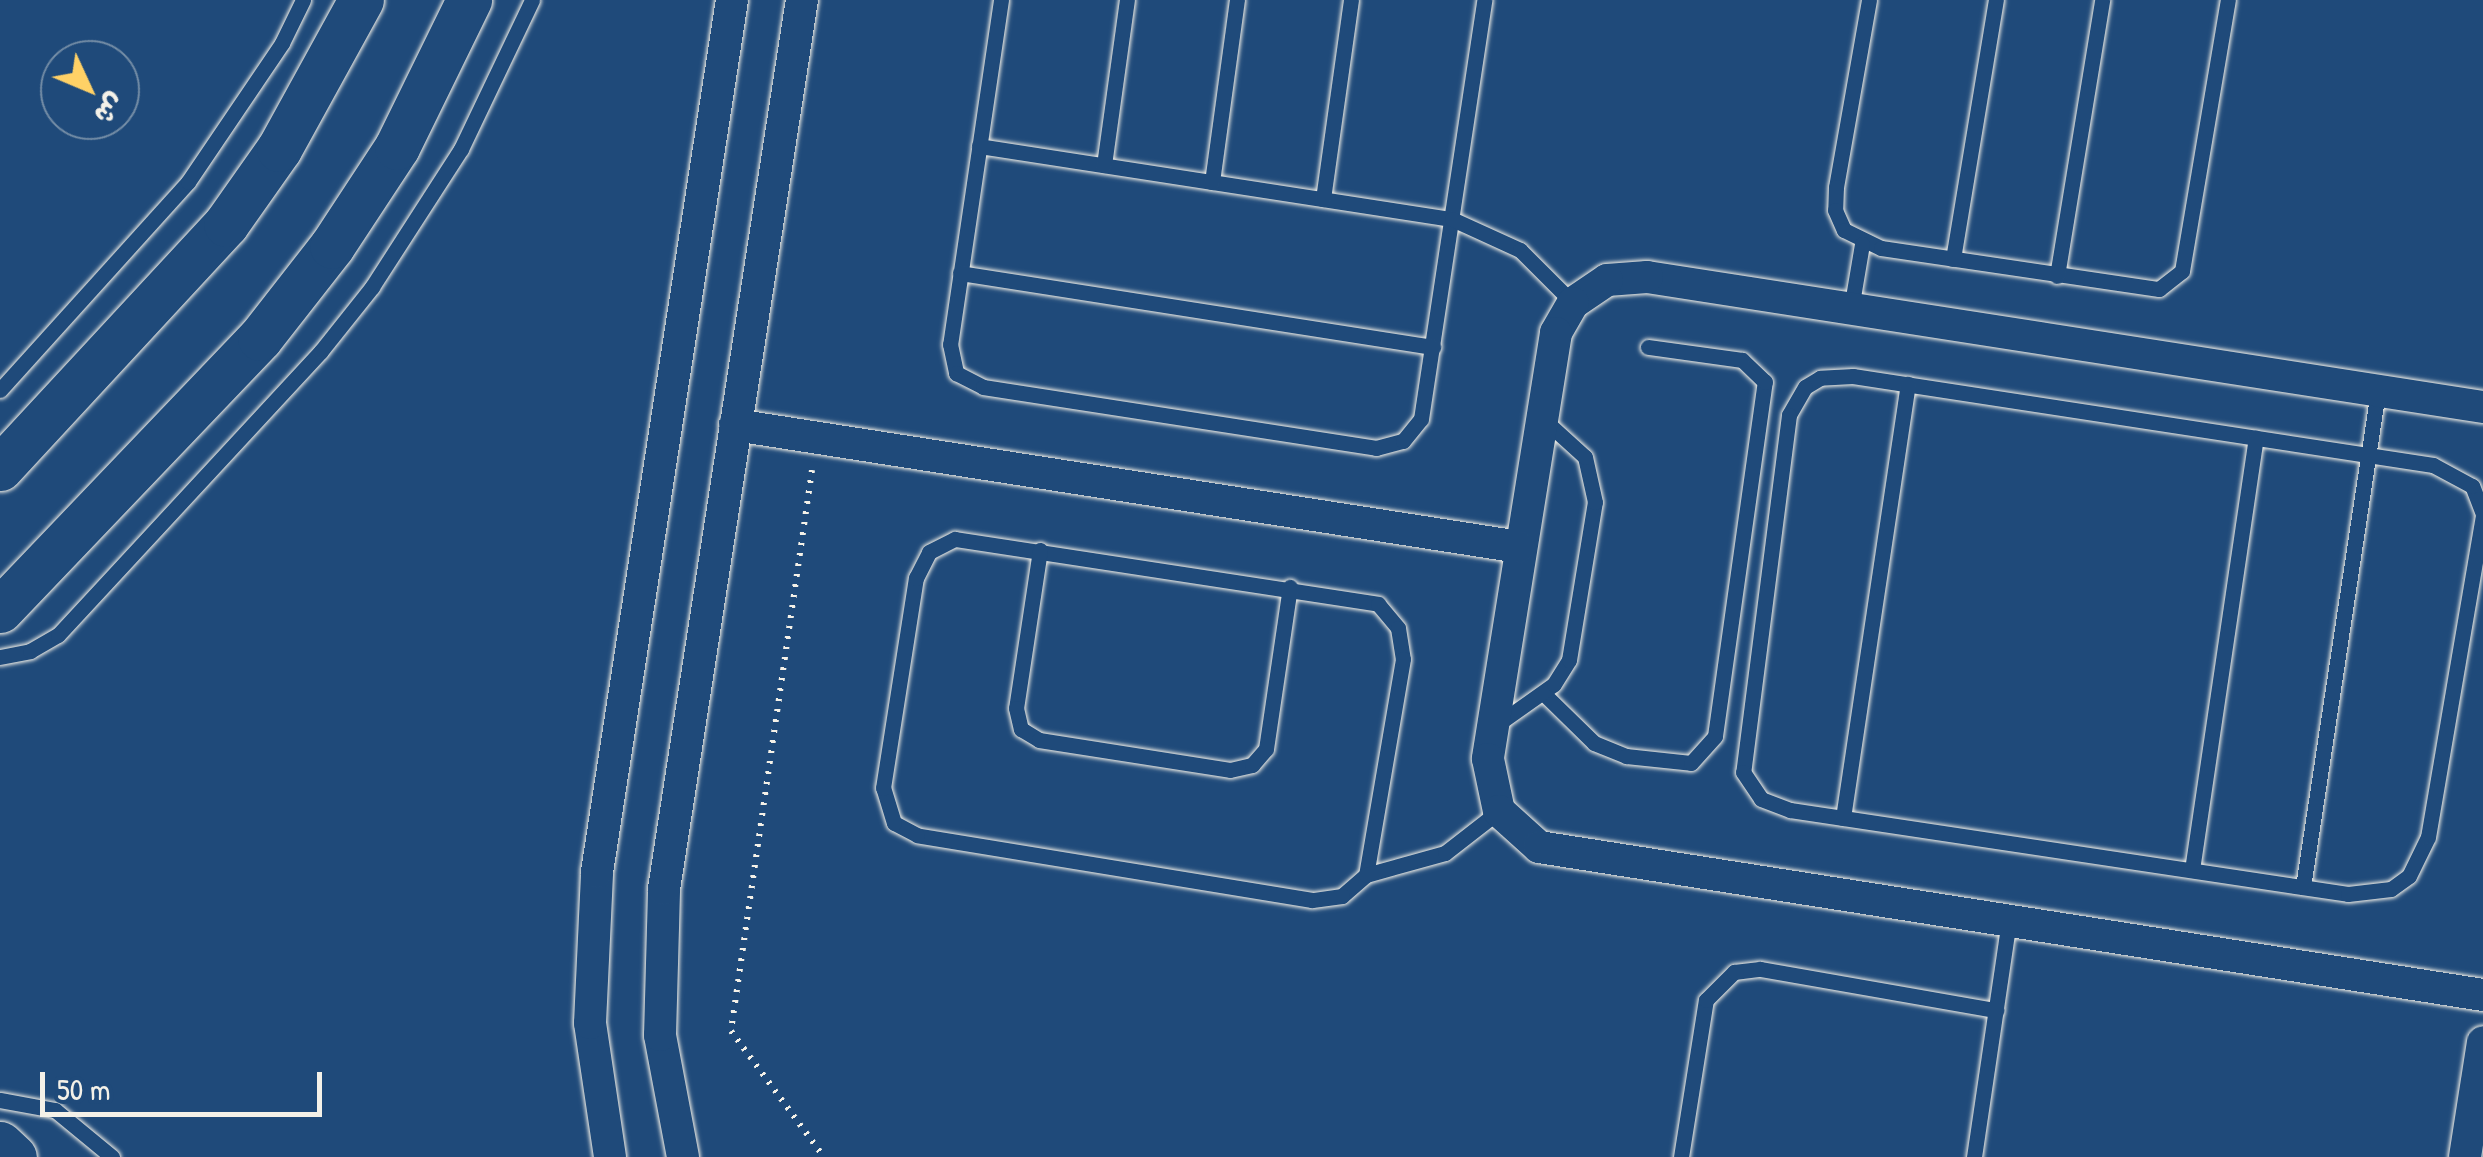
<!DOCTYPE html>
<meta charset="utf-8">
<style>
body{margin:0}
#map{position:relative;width:2483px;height:1157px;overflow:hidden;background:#1f4a7a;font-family:"Patrick Hand","Playpen Sans Arabic",sans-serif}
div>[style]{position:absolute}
.path>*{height:6px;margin-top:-3px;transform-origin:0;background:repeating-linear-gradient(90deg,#f4f1e8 0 2.5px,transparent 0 10.5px)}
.roads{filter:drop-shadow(0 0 2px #f4f1e8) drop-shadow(0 0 2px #f4f1e8)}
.lane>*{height:15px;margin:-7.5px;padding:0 7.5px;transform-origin:7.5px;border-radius:7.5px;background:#1f4a7a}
.street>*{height:32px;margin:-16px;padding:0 16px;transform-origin:16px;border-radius:16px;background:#1f4a7a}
.secondary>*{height:45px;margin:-22.5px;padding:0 22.5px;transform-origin:22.5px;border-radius:22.5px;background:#1f4a7a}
span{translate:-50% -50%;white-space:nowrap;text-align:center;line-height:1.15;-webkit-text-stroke:9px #1f4a7a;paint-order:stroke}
.north{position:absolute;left:40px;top:40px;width:100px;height:100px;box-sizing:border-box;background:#1f4a7a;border:2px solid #748da6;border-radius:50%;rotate:134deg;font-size:28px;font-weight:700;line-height:40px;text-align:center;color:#f4f1e8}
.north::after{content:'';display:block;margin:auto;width:35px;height:45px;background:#ffd166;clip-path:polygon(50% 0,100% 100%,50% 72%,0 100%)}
.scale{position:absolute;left:40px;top:1072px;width:282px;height:45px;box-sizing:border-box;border:5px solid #f4f1e8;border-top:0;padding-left:12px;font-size:30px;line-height:35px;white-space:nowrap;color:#f4f1e8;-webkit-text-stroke:8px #1f4a7a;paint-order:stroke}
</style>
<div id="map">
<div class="path">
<div style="left:812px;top:470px;width:567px;rotate:98.22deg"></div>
<div style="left:731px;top:1031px;width:157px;rotate:53.6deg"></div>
</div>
<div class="roads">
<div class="lane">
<div style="left:1001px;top:0;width:348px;rotate:98.4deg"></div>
<div style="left:950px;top:344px;width:30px;rotate:78deg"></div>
<div style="left:956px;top:373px;width:30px;rotate:27deg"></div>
<div style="left:983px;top:387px;width:398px;rotate:8.8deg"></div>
<div style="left:1376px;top:448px;width:28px;rotate:-15deg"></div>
<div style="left:1403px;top:441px;width:28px;rotate:-51deg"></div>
<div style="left:1421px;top:419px;width:424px;rotate:-81.4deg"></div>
<div style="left:1869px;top:0;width:190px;rotate:100deg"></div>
<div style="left:1836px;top:187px;width:23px;rotate:92deg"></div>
<div style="left:1835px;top:210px;width:22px;rotate:66deg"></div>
<div style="left:1844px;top:230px;width:41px;rotate:25.9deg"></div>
<div style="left:1881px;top:248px;width:281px;rotate:8.4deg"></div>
<div style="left:2159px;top:289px;width:29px;rotate:-38deg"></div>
<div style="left:2182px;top:271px;width:275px;rotate:-80.4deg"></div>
<div style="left:979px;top:146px;width:479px;rotate:8.8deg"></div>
<div style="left:1452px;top:219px;width:75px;rotate:24.5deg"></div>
<div style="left:1520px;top:250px;width:75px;rotate:45deg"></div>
<div style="left:1104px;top:165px;width:167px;rotate:-82.1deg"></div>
<div style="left:1212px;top:182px;width:184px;rotate:-82.2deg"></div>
<div style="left:1323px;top:199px;width:201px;rotate:-82deg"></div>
<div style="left:1953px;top:259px;width:263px;rotate:-80.6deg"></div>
<div style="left:960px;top:273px;width:479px;rotate:8.9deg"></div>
<div style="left:2057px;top:276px;width:280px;rotate:-80.7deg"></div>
<div style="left:1851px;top:309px;width:66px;rotate:-80.4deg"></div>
<div style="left:0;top:390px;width:280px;rotate:-47.9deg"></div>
<div style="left:188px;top:182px;width:168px;rotate:-55.9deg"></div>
<div style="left:282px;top:43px;width:48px;rotate:-64deg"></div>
<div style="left:2483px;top:514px;width:30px;rotate:-111deg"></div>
<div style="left:2472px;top:486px;width:44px;rotate:-151.7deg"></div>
<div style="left:2433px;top:465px;width:587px;rotate:-171.28deg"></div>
<div style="left:1853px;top:376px;width:33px;rotate:177deg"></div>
<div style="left:1820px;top:378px;width:17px;rotate:149deg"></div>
<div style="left:1805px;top:387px;width:32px;rotate:120deg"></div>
<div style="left:1789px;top:415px;width:360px;rotate:97.3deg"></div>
<div style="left:1743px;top:772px;width:32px;rotate:56deg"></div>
<div style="left:1761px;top:799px;width:31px;rotate:21deg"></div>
<div style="left:1790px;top:810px;width:564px;rotate:8.56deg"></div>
<div style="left:2348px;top:894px;width:43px;rotate:-6.6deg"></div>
<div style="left:2391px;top:889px;width:22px;rotate:-36deg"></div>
<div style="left:2409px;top:876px;width:43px;rotate:-64deg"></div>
<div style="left:2428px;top:837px;width:327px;rotate:-80.3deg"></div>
<div style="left:955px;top:539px;width:428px;rotate:8.7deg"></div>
<div style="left:1378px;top:604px;width:31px;rotate:50deg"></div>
<div style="left:1398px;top:628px;width:31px;rotate:81deg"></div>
<div style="left:1403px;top:659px;width:219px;rotate:99.7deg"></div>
<div style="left:1366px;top:875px;width:32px;rotate:139deg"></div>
<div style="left:1342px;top:896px;width:30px;rotate:172deg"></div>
<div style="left:1312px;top:900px;width:400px;rotate:-170.7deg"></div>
<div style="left:917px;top:835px;width:26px;rotate:-152deg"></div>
<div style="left:894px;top:823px;width:37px;rotate:-107deg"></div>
<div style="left:883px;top:788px;width:213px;rotate:-81.1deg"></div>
<div style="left:916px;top:578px;width:29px;rotate:-63deg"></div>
<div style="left:929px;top:552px;width:29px;rotate:-27deg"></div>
<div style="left:1040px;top:550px;width:160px;rotate:98.6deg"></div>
<div style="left:1016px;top:708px;width:22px;rotate:77deg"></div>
<div style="left:1021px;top:729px;width:21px;rotate:31deg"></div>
<div style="left:1039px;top:740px;width:193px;rotate:8.9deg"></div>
<div style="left:1230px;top:770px;width:23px;rotate:-13deg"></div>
<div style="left:1252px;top:765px;width:21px;rotate:-49deg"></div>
<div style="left:1266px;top:749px;width:164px;rotate:-81.6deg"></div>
<div style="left:0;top:657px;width:31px;rotate:-11deg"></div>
<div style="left:30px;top:651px;width:32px;rotate:-30deg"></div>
<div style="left:58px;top:635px;width:387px;rotate:-47.2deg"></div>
<div style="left:321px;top:351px;width:82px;rotate:-51.4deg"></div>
<div style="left:372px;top:287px;width:164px;rotate:-57.2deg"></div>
<div style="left:461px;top:149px;width:165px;rotate:-64.5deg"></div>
<div style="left:1544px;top:694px;width:70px;rotate:44.4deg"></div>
<div style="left:1594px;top:743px;width:35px;rotate:22deg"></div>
<div style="left:1626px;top:756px;width:65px;rotate:6.1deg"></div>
<div style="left:1691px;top:763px;width:36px;rotate:-48deg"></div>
<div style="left:1715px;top:736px;width:358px;rotate:-82deg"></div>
<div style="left:1765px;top:382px;width:32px;rotate:-136deg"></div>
<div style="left:1742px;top:360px;width:95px;rotate:-172.1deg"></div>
<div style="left:1495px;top:726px;width:72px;rotate:-35.4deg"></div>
<div style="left:1554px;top:684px;width:28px;rotate:-58deg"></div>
<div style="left:1569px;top:660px;width:160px;rotate:-80.7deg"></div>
<div style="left:1595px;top:502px;width:46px;rotate:-102.5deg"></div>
<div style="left:1585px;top:457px;width:58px;rotate:-137.8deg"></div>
<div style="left:1843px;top:818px;width:439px;rotate:-81.5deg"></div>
<div style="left:2192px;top:870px;width:437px;rotate:-81.6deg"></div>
<div style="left:1366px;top:875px;width:82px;rotate:-15.6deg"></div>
<div style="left:1445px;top:853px;width:68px;rotate:-37.9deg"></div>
<div style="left:2303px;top:887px;width:502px;rotate:-81.4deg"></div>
<div style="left:0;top:1100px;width:56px;rotate:10.3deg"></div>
<div style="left:55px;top:1110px;width:74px;rotate:39.5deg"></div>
<div style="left:1681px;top:1157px;width:159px;rotate:-81deg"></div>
<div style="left:1706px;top:1000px;width:40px;rotate:-45deg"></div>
<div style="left:1734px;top:972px;width:26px;rotate:-7deg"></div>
<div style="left:1760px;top:969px;width:240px;rotate:9.9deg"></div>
<div style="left:1974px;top:1157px;width:239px;rotate:-81.6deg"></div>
</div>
<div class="street">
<div style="left:2483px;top:407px;width:846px;rotate:-171.16deg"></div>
<div style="left:1647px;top:277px;width:40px;rotate:175.7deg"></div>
<div style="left:1607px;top:280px;width:41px;rotate:145.9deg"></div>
<div style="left:1573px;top:303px;width:34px;rotate:120deg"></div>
<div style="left:1556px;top:333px;width:431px;rotate:99.1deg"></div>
<div style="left:1488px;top:759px;width:53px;rotate:78.1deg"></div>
<div style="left:1499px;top:811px;width:54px;rotate:42deg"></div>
<div style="left:1539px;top:847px;width:956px;rotate:8.91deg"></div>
<div style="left:735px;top:425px;width:793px;rotate:8.84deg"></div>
<div style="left:610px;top:1157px;width:135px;rotate:-98.5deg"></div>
<div style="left:590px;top:1023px;width:151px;rotate:-87.3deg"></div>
<div style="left:597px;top:872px;width:882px;rotate:-81.2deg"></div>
<div style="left:683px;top:1157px;width:124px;rotate:-100.7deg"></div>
<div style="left:660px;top:1035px;width:146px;rotate:-88.4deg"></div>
<div style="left:664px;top:889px;width:900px;rotate:-81.18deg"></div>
<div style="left:2465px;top:1157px;width:116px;rotate:-81.1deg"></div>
</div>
<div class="secondary">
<div style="left:0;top:468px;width:333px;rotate:-47.2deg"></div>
<div style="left:226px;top:224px;width:92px;rotate:-54.8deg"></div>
<div style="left:279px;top:149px;width:170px;rotate:-61.2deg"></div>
<div style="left:0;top:610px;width:376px;rotate:-46.3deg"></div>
<div style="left:260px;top:338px;width:117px;rotate:-52deg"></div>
<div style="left:332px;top:246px;width:118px;rotate:-56.7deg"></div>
<div style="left:397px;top:147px;width:164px;rotate:-63.9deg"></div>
<div style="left:0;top:1144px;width:19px;rotate:43deg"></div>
</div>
</div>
<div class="north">ش</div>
<div class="scale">50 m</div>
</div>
